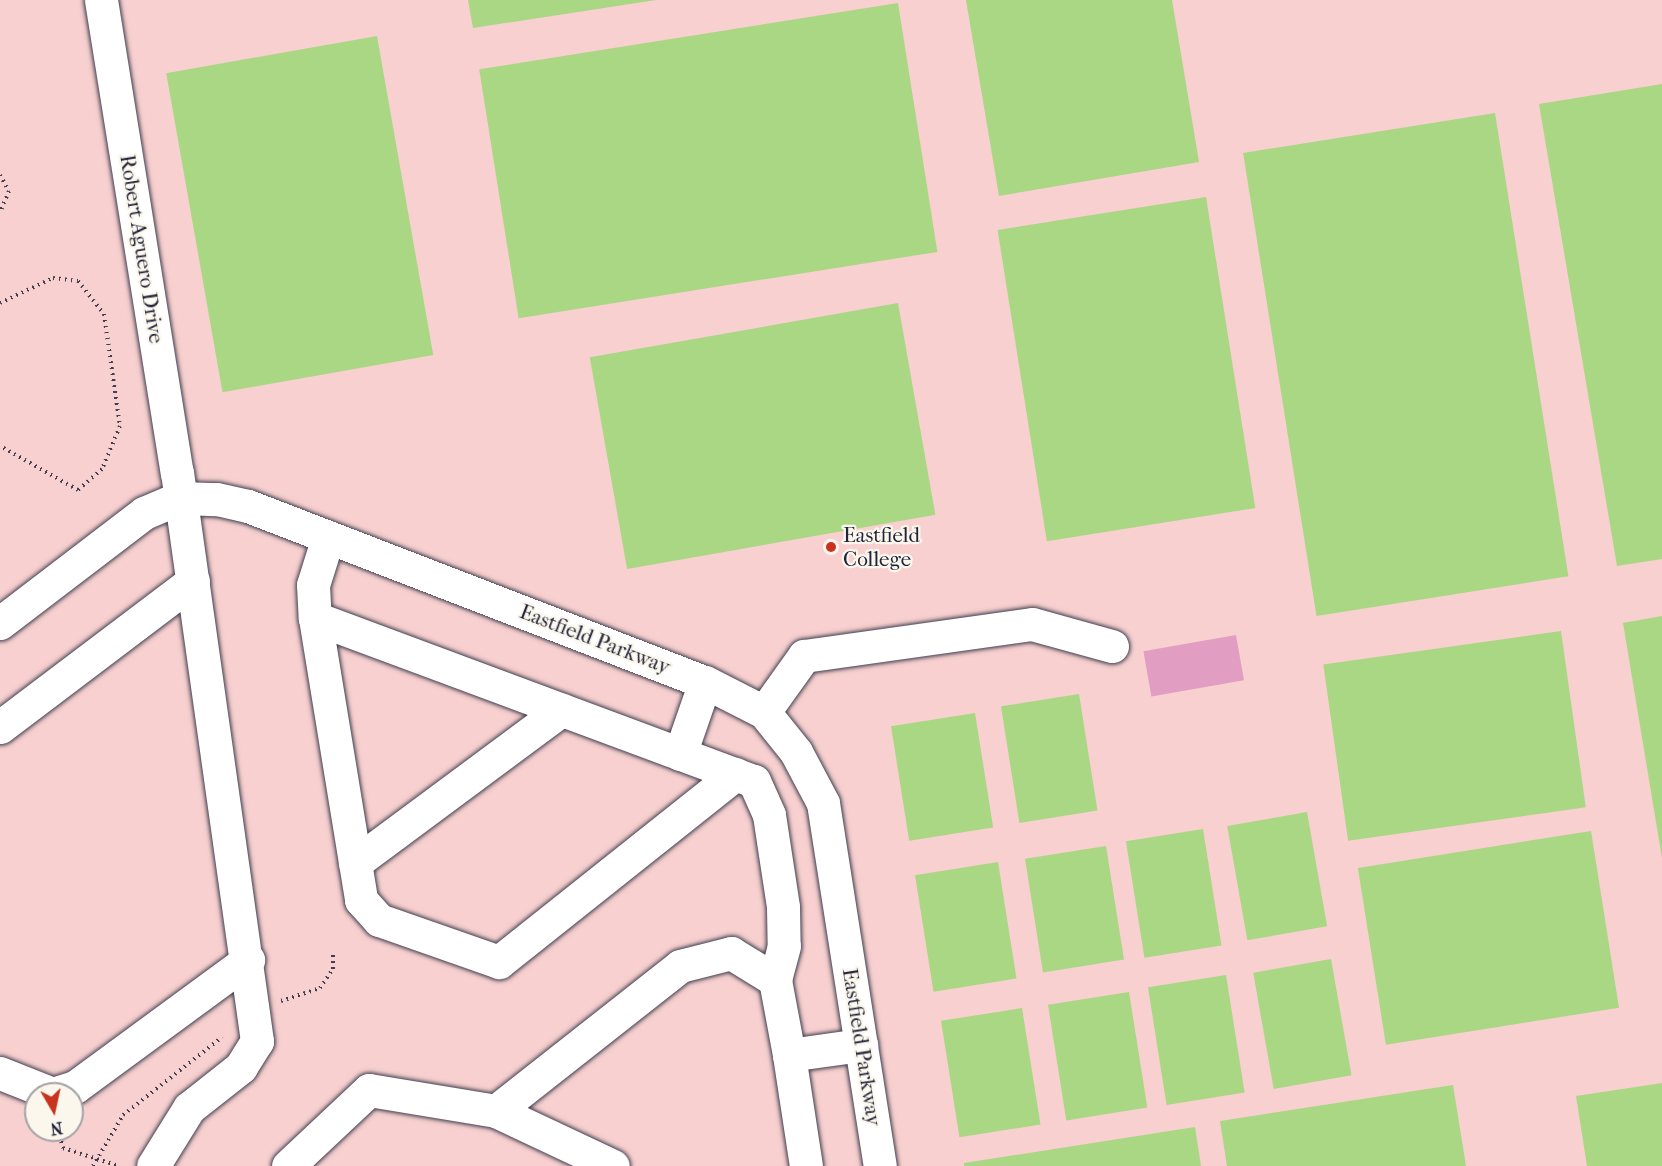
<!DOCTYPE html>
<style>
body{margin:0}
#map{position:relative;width:1662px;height:1166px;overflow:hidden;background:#f2dfc1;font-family:"IM FELL French Canon",serif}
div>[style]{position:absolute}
.built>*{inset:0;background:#f7d0cf}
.green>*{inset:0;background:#aad783;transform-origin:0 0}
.building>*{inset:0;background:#e29ec2;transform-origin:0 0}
.path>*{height:4px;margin-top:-2px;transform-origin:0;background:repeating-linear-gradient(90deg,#413e4f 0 1.5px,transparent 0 6px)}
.roads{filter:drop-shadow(0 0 2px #413e4f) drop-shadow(0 0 2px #413e4f)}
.minor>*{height:33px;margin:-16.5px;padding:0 16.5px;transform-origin:16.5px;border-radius:16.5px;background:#fff}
.dots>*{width:16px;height:16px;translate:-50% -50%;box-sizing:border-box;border:3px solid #fbf7ec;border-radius:50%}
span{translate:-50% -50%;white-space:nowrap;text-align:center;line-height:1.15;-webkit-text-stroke:4.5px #fbf7ec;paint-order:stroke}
.street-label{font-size:21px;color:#22223b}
.poi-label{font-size:21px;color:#22223b}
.left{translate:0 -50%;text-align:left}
.north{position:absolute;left:24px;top:1082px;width:60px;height:60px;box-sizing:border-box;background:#fbf7ec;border:2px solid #a4a2a5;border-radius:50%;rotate:171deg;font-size:16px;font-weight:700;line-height:24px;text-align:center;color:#22223b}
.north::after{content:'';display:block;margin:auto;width:21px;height:27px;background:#c8321e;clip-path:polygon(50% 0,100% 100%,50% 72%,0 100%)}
</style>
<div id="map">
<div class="built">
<div style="clip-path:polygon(evenodd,0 0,1662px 0,1662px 1166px,0 1166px,0 0,36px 1094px,72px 1094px,72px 1130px,36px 1130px,36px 1094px)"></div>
</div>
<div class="green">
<div style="clip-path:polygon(468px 0,656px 0,473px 28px)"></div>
<div style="clip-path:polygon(966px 0,1172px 0,1199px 162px,999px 196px)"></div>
<div style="left:898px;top:3px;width:252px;height:424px;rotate:81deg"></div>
<div style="left:377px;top:36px;width:324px;height:214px;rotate:80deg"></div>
<div style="clip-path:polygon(1662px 84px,1662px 559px,1617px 566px,1539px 104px)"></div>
<div style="left:1495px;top:113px;width:469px;height:255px;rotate:81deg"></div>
<div style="left:1206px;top:197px;width:315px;height:211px;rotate:81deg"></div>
<div style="left:898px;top:303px;width:215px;height:313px;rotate:80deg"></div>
<div style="clip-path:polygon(1662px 616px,1662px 858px,1623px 623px)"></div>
<div style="left:1561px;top:631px;width:178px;height:240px;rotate:82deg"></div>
<div style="left:1079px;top:694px;width:118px;height:79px;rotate:81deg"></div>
<div style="left:975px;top:713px;width:116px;height:85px;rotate:81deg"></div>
<div style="left:1307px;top:812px;width:116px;height:81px;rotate:80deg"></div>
<div style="left:1203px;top:829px;width:118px;height:78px;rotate:81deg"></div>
<div style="left:1591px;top:831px;width:179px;height:236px;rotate:81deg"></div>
<div style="left:1106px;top:846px;width:115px;height:82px;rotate:81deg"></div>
<div style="left:998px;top:862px;width:118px;height:84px;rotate:81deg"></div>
<div style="left:1331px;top:959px;width:118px;height:79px;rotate:80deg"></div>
<div style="left:1226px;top:975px;width:119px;height:79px;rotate:81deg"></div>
<div style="left:1129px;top:992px;width:117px;height:82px;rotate:81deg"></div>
<div style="left:1022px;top:1008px;width:118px;height:82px;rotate:81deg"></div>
<div style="clip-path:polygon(1662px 1083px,1662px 1166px,1587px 1166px,1576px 1096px)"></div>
<div style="clip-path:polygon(1453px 1085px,1466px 1166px,1227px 1166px,1220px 1121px)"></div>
<div style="clip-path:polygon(1195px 1127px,1201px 1166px,964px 1166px,964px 1163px)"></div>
</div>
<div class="building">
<div style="left:1236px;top:635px;width:46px;height:94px;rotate:80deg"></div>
</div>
<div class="path">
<div style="left:0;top:175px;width:18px;rotate:61deg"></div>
<div style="left:9px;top:191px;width:23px;rotate:113deg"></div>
<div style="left:0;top:303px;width:59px;rotate:-25.3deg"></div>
<div style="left:53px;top:278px;width:25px;rotate:7deg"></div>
<div style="left:78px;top:281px;width:42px;rotate:51.8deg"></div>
<div style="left:104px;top:314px;width:113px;rotate:81.9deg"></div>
<div style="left:120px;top:426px;width:47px;rotate:112.7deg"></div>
<div style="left:102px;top:469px;width:32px;rotate:139deg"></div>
<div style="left:78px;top:490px;width:90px;rotate:-150.6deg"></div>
<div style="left:281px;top:1001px;width:41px;rotate:-18.4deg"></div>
<div style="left:320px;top:988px;width:23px;rotate:-56deg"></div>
<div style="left:333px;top:969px;width:15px;rotate:-90deg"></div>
<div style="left:58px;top:1130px;width:19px;rotate:74deg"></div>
<div style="left:63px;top:1148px;width:59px;rotate:17.8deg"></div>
<div style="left:93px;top:1166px;width:59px;rotate:-59.5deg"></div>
<div style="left:123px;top:1115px;width:126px;rotate:-38.2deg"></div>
</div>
<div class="roads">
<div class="minor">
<div style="left:101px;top:0;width:478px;rotate:80.9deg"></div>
<div style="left:177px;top:472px;width:575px;rotate:82deg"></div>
<div style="left:257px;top:1041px;width:31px;rotate:122deg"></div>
<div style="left:241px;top:1067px;width:66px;rotate:141.7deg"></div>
<div style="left:189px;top:1108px;width:68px;rotate:121.8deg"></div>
<div style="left:328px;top:537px;width:50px;rotate:107.4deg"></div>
<div style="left:313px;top:585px;width:33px;rotate:87deg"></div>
<div style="left:315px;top:618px;width:468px;rotate:20.4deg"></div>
<div style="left:754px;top:781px;width:37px;rotate:66deg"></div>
<div style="left:769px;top:815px;width:93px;rotate:81.3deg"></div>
<div style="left:783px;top:907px;width:39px;rotate:89deg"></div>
<div style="left:784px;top:946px;width:35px;rotate:105deg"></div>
<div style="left:315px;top:618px;width:286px;rotate:80.7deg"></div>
<div style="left:361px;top:900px;width:27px;rotate:48deg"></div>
<div style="left:379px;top:920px;width:127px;rotate:19.3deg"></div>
<div style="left:499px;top:962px;width:302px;rotate:-38.5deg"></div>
<div style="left:0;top:623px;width:181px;rotate:-37.4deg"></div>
<div style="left:144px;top:513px;width:39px;rotate:-23deg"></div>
<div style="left:180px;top:498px;width:37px;rotate:2deg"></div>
<div style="left:217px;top:499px;width:32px;rotate:13deg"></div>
<div style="left:248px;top:506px;width:490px;rotate:21.1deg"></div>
<div style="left:705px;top:682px;width:66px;rotate:27deg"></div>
<div style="left:764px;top:712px;width:51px;rotate:51.3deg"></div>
<div style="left:796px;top:752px;width:58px;rotate:62.1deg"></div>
<div style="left:823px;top:803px;width:367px;rotate:81.1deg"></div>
<div style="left:764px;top:712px;width:69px;rotate:-54.5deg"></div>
<div style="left:804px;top:656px;width:230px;rotate:-8deg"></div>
<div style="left:1032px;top:624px;width:83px;rotate:15.4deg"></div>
<div style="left:0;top:727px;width:242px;rotate:-37.1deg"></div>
<div style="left:680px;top:754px;width:76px;rotate:-70.9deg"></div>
<div style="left:355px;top:863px;width:257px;rotate:-36.6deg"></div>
<div style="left:789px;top:1055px;width:112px;rotate:81.3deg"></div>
<div style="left:0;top:1073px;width:57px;rotate:21.6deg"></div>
<div style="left:53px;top:1094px;width:23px;rotate:-18deg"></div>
<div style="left:75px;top:1087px;width:215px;rotate:-36.3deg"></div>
<div style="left:496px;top:1111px;width:129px;rotate:25.2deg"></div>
<div style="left:288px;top:1166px;width:111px;rotate:-43.2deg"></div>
<div style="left:369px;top:1090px;width:129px;rotate:9.4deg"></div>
<div style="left:496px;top:1111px;width:234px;rotate:-38.2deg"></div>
<div style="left:680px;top:966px;width:53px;rotate:-14.3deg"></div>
<div style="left:731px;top:953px;width:52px;rotate:31.5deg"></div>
<div style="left:775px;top:980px;width:76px;rotate:79.4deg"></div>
<div style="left:789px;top:1055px;width:73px;rotate:-7.9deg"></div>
</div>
</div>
<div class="dots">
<div style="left:831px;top:547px;background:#c8321e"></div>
</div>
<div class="street-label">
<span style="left:142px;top:249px;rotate:81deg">Robert Aguero Drive</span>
<span style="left:595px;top:639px;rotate:21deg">Eastfield Parkway</span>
<span style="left:862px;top:1047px;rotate:81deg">Eastfield Parkway</span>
</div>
<div class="poi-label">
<span class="left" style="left:843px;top:547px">Eastfield<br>College</span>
</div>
<div class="north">N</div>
</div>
